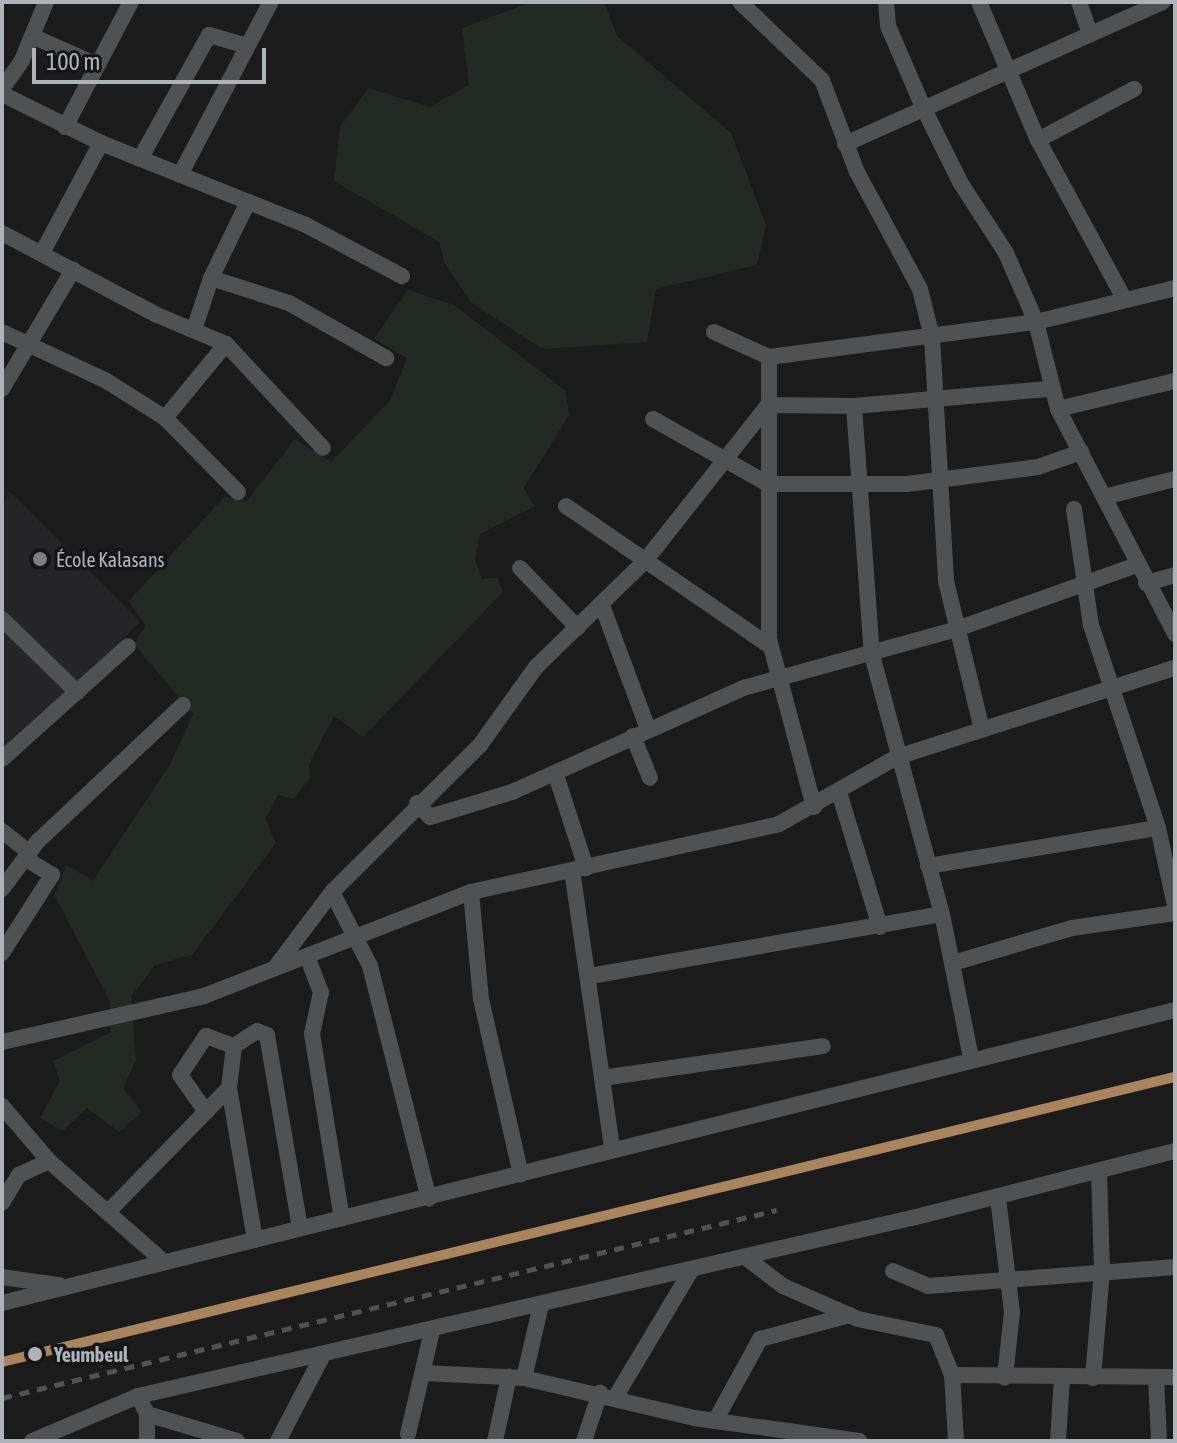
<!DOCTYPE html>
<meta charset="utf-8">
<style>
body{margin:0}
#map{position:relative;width:1177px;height:1443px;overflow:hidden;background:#1b1b1b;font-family:"Asap Condensed",sans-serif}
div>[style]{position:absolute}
.built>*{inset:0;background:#252527}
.green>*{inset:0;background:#232923}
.street>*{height:16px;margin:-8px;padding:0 8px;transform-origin:8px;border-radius:8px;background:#505153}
.rail>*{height:5px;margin-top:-2.5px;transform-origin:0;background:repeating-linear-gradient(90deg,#505152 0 10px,transparent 0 18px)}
.rail-1>*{height:10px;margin:-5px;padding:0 5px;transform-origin:5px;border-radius:5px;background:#aa845c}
.dots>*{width:22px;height:22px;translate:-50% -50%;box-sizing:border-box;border:4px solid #151517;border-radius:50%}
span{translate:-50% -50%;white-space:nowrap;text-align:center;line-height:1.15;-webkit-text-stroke:7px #151517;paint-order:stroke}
.poi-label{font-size:20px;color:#aeb3ba}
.left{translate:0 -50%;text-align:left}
.stop-label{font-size:20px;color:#aeb3ba;font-weight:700}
.frame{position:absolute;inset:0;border:4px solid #aeb3ba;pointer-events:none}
.scale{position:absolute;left:32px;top:48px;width:234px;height:36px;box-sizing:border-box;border:4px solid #aeb3ba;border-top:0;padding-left:10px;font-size:24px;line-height:28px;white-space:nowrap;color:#aeb3ba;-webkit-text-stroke:6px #151517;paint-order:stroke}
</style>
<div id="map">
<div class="built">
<div style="clip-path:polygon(9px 491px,140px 622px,76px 683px,2px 610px,2px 508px)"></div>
<div style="clip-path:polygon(2px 630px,66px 691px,2px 747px)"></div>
</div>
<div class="green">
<div style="clip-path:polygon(531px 2px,604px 2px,617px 36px,731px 133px,766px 225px,757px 265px,656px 289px,647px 342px,542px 349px,472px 303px,444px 262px,439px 242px,334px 181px,340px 127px,368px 88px,430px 107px,469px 85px,462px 28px)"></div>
<div style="clip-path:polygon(408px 290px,454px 305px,566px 391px,569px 415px,524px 488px,535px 506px,480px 534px,475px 560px,482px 579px,497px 578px,503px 592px,363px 737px,334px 716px,309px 764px,310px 778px,294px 799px,278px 795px,265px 819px,276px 843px,192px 955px,155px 965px,131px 997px,136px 1060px,123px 1088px,142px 1112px,119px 1132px,87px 1108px,63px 1131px,40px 1118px,60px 1081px,53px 1061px,111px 1032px,110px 1001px,54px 895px,67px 865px,93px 881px,170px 764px,193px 714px,134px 644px,146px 626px,129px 601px,225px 496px,246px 502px,295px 439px,331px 462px,390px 401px,407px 358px,374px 339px)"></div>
</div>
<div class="street">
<div style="left:740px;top:2px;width:113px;rotate:43.6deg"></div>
<div style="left:822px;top:80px;width:98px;rotate:69.2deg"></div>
<div style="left:857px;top:172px;width:133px;rotate:61.7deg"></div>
<div style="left:920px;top:289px;width:49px;rotate:76deg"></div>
<div style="left:932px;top:337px;width:244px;rotate:86.7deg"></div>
<div style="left:946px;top:581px;width:153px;rotate:76.4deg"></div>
<div style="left:886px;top:2px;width:24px;rotate:85deg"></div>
<div style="left:888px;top:26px;width:90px;rotate:66.6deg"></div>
<div style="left:924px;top:109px;width:81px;rotate:63.7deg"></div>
<div style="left:960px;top:182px;width:85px;rotate:57.1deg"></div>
<div style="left:1006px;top:253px;width:75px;rotate:66.5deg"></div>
<div style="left:1036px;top:322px;width:90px;rotate:75.8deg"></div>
<div style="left:1058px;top:409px;width:254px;rotate:62.5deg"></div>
<div style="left:979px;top:2px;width:150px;rotate:66.9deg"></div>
<div style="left:1038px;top:140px;width:182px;rotate:61.5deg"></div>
<div style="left:1079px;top:2px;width:34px;rotate:71deg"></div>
<div style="left:32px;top:36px;width:71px;rotate:24deg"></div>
<div style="left:2px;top:89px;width:35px;rotate:-55deg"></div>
<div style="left:22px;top:60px;width:63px;rotate:-67.5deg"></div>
<div style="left:2px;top:94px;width:110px;rotate:26.3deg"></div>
<div style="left:101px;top:143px;width:219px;rotate:21.8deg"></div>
<div style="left:304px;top:224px;width:111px;rotate:28deg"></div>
<div style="left:65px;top:127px;width:141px;rotate:-62.2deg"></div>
<div style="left:1038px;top:140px;width:109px;rotate:-28deg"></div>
<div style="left:845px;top:144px;width:348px;rotate:-24.1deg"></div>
<div style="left:140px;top:159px;width:142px;rotate:-60.9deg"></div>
<div style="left:209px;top:35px;width:40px;rotate:16deg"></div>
<div style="left:180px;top:175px;width:195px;rotate:-62.3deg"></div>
<div style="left:2px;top:233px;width:175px;rotate:27.9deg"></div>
<div style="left:157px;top:315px;width:75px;rotate:22.8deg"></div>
<div style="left:226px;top:344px;width:142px;rotate:47deg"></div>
<div style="left:42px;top:253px;width:125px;rotate:-61.8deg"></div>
<div style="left:211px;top:278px;width:82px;rotate:17.8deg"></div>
<div style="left:289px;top:303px;width:112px;rotate:29.6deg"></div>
<div style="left:194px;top:330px;width:55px;rotate:-71.9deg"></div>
<div style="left:211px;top:278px;width:85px;rotate:-64deg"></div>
<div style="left:2px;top:332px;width:114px;rotate:25deg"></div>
<div style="left:105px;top:380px;width:71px;rotate:32.3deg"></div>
<div style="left:165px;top:418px;width:104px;rotate:45.4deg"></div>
<div style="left:714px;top:332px;width:60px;rotate:24.4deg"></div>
<div style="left:769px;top:357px;width:269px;rotate:-7.5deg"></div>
<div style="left:1036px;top:322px;width:143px;rotate:-13.7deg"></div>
<div style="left:769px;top:357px;width:282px;rotate:90deg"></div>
<div style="left:769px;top:639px;width:174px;rotate:75deg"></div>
<div style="left:2px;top:389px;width:139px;rotate:-59.2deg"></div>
<div style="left:854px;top:406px;width:250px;rotate:85.9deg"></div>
<div style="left:872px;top:655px;width:268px;rotate:74.9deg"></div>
<div style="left:942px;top:914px;width:147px;rotate:78.6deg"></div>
<div style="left:1058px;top:409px;width:120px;rotate:-13.5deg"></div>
<div style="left:165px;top:418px;width:96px;rotate:-50.5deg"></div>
<div style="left:653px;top:419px;width:132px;rotate:29.5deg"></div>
<div style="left:768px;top:484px;width:139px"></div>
<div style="left:907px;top:484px;width:132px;rotate:-7.4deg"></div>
<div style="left:1038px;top:467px;width:46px;rotate:-19.2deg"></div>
<div style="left:1104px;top:497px;width:73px;rotate:-14.2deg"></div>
<div style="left:566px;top:506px;width:247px;rotate:34.5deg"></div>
<div style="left:1074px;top:509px;width:117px;rotate:81.7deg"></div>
<div style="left:1091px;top:625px;width:214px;rotate:71.7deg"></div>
<div style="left:1158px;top:828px;width:79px;rotate:77.6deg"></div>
<div style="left:520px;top:568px;width:83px;rotate:46deg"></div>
<div style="left:1146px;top:583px;width:30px;rotate:-15deg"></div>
<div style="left:603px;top:608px;width:129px;rotate:69.6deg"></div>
<div style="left:2px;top:619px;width:105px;rotate:44.2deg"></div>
<div style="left:633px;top:736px;width:45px;rotate:68deg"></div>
<div style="left:2px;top:759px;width:169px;rotate:-41.9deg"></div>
<div style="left:556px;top:775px;width:98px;rotate:72.1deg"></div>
<div style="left:839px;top:792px;width:141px;rotate:73.1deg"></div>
<div style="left:417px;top:803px;width:19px;rotate:47deg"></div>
<div style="left:430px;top:817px;width:86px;rotate:-17deg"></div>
<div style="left:512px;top:792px;width:253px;rotate:-24.2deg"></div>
<div style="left:743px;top:688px;width:219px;rotate:-15.4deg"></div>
<div style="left:954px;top:630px;width:194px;rotate:-19.6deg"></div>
<div style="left:2px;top:831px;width:34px;rotate:38deg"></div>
<div style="left:928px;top:866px;width:233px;rotate:-9.4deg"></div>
<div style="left:572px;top:870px;width:282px;rotate:81.8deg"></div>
<div style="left:2px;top:889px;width:59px;rotate:-53.3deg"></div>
<div style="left:37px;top:842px;width:200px;rotate:-43.2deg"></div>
<div style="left:332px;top:892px;width:83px;rotate:62.8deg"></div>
<div style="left:370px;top:966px;width:240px;rotate:75.8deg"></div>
<div style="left:471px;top:892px;width:107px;rotate:84.7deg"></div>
<div style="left:481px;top:999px;width:180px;rotate:77.2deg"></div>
<div style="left:2px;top:953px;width:93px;rotate:-57.3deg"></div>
<div style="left:52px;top:875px;width:32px;rotate:-148deg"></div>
<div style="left:307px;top:956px;width:39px;rotate:69deg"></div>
<div style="left:321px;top:992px;width:43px;rotate:102.1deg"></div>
<div style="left:312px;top:1034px;width:187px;rotate:80.8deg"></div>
<div style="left:953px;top:963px;width:124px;rotate:-16.4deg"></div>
<div style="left:1072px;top:928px;width:104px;rotate:-8.3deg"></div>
<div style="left:277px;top:965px;width:91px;rotate:-53deg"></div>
<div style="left:332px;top:892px;width:209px;rotate:-44.8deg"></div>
<div style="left:480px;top:745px;width:96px;rotate:-54.3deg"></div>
<div style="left:536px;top:667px;width:152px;rotate:-44.2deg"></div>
<div style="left:645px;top:561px;width:199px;rotate:-51.7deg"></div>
<div style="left:768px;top:405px;width:86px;rotate:0.7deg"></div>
<div style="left:854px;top:406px;width:197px;rotate:-5deg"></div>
<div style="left:590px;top:976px;width:357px;rotate:-10deg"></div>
<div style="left:2px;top:1042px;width:207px;rotate:-12.8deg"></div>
<div style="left:204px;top:996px;width:287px;rotate:-21.3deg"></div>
<div style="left:471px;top:892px;width:315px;rotate:-12.4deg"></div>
<div style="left:779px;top:824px;width:136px;rotate:-29.6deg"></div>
<div style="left:897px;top:757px;width:292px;rotate:-17.8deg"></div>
<div style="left:602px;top:1078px;width:223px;rotate:-8.2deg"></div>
<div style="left:2px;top:1106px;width:72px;rotate:49.5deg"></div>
<div style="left:49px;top:1161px;width:152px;rotate:41.3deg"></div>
<div style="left:206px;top:1112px;width:45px;rotate:-125.1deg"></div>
<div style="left:180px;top:1075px;width:47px;rotate:-56.3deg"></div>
<div style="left:206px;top:1036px;width:30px;rotate:20deg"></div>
<div style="left:998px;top:1198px;width:115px;rotate:83deg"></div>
<div style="left:1012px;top:1312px;width:66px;rotate:96.1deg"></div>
<div style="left:2px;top:1203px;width:33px;rotate:-59deg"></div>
<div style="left:19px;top:1175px;width:33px;rotate:-25deg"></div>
<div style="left:109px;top:1211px;width:172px;rotate:-45.7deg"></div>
<div style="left:255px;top:1240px;width:154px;rotate:-99.7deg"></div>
<div style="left:229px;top:1088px;width:42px;rotate:-83.2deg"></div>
<div style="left:234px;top:1046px;width:27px;rotate:-33deg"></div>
<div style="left:257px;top:1031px;width:11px;rotate:22deg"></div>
<div style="left:267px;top:1035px;width:196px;rotate:80.3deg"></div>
<div style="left:745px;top:1257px;width:48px;rotate:37.3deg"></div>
<div style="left:783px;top:1286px;width:82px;rotate:23.7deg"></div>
<div style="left:858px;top:1319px;width:80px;rotate:11.6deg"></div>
<div style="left:936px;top:1335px;width:43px;rotate:68.2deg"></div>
<div style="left:952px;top:1375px;width:66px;rotate:86.5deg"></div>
<div style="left:893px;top:1271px;width:38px;rotate:23deg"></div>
<div style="left:928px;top:1286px;width:248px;rotate:-4.4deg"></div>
<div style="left:2px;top:1277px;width:58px;rotate:8deg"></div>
<div style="left:2px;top:1303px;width:1209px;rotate:-14.02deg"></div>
<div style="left:424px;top:1373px;width:100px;rotate:2.9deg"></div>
<div style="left:524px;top:1378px;width:175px;rotate:13.2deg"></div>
<div style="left:694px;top:1418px;width:167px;rotate:7.9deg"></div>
<div style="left:952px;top:1375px;width:223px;rotate:0.5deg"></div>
<div style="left:1156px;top:1377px;width:64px;rotate:87.3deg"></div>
<div style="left:524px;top:1378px;width:75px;rotate:-76.9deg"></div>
<div style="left:1093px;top:1378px;width:107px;rotate:-85.2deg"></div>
<div style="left:1102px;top:1271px;width:99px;rotate:-91.7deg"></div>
<div style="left:138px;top:1396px;width:20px;rotate:63deg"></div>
<div style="left:147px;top:1414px;width:94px;rotate:16.7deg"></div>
<div style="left:616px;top:1396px;width:148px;rotate:-59.1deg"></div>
<div style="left:147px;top:1414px;width:27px;rotate:90deg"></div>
<div style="left:715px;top:1421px;width:94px;rotate:-61.2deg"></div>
<div style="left:760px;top:1339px;width:93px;rotate:-14.9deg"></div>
<div style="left:408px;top:1434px;width:106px;rotate:-76.9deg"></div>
<div style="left:32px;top:1441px;width:115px;rotate:-23deg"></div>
<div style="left:138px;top:1396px;width:798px;rotate:-12.96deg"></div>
<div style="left:916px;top:1217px;width:267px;rotate:-14.3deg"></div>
<div style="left:278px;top:1441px;width:97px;rotate:-62.4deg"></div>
<div style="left:495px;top:1441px;width:66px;rotate:-77.7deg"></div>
<div style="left:584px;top:1441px;width:51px;rotate:-71.6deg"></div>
<div style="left:1058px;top:1441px;width:64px;rotate:-86.4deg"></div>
</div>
<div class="rail">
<div style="left:2px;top:1398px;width:797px;rotate:-13.64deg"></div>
</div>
<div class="rail-1">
<div style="left:2px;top:1362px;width:1207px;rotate:-13.66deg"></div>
</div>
<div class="dots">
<div style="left:40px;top:559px;background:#7b7e82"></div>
<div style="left:35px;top:1354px;background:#aeb3ba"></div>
</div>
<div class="poi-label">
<span class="left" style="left:56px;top:559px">École Kalasans</span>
</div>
<div class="stop-label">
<span class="left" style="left:54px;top:1354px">Yeumbeul</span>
</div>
<div class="frame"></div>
<div class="scale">100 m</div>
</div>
